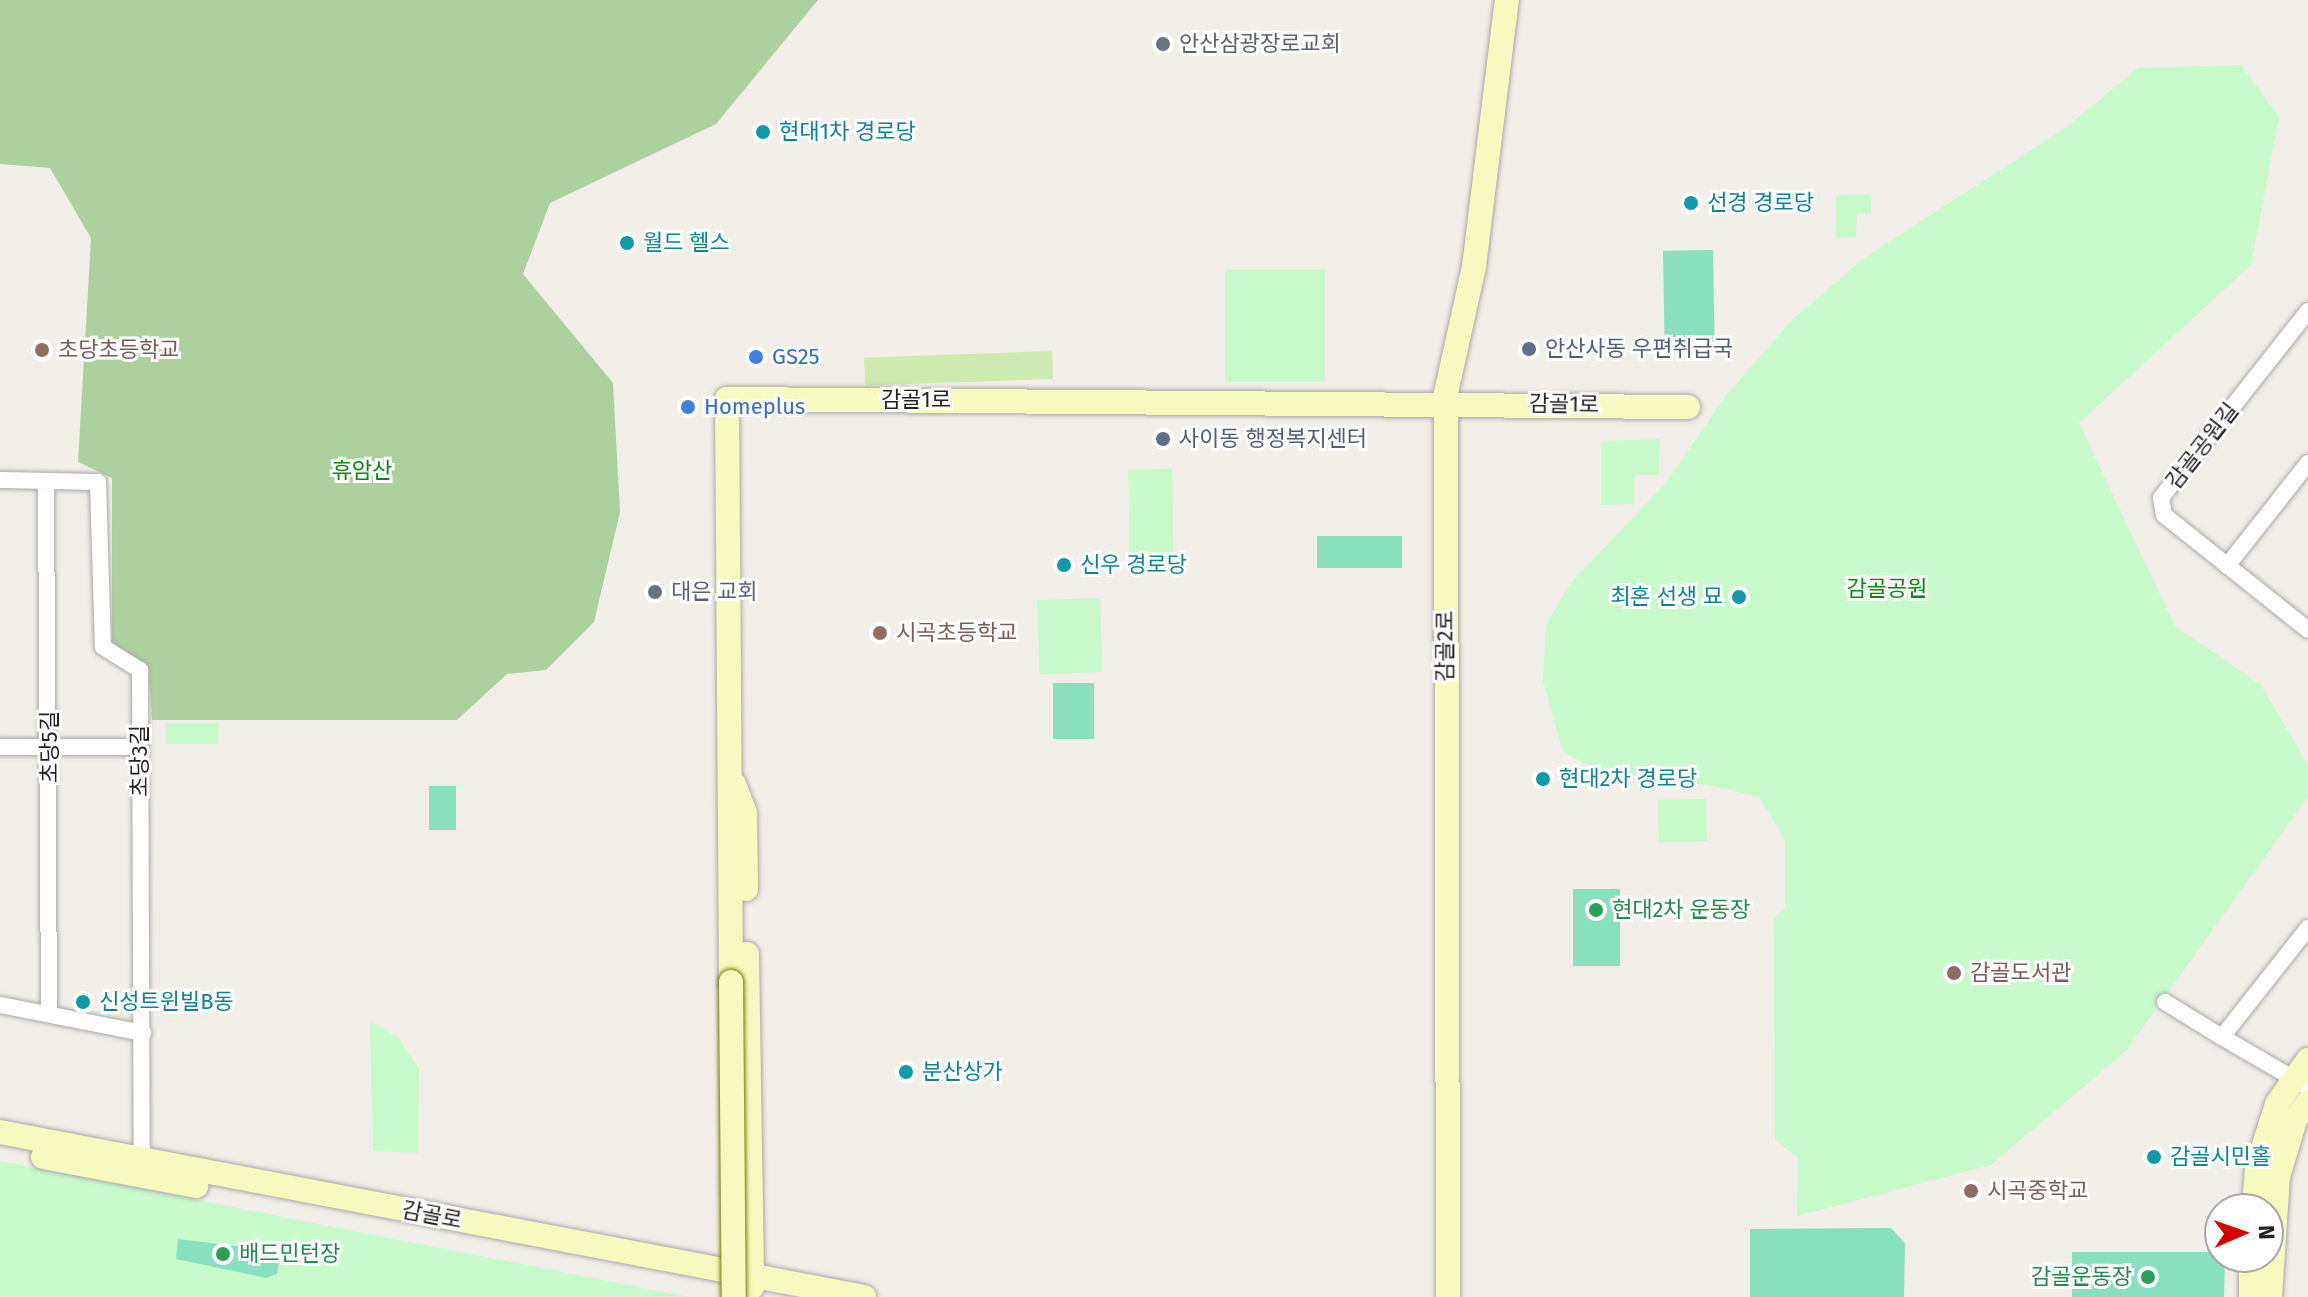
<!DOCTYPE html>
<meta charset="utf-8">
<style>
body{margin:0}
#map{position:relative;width:2308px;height:1297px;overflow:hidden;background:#f2efe9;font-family:"Fira Sans","Noto Sans KR",sans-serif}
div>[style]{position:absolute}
.grass>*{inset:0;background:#cdebb0;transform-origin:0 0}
.forest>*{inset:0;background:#add19e}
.park>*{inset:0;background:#c8facc;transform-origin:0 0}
.pitch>*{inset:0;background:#88e0be;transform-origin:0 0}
.roads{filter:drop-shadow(0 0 2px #a9a9a9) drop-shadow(0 0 2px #a9a9a9)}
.street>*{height:16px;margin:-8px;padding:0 8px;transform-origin:8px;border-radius:8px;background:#fff}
.secondary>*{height:24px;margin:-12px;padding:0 12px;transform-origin:12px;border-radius:12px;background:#f7fabf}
.bridges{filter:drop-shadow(0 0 2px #707d05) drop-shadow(0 0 2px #707d05)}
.secondary-bridge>*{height:24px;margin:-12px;padding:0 12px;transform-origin:12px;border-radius:12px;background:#f7fabf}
.dots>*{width:22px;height:22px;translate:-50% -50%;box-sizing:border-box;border:4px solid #fff;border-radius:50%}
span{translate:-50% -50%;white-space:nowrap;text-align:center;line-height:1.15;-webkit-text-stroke:6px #fff;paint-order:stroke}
.worship-label{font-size:22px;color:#5b616d}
.left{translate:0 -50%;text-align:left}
.culture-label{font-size:22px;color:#0d838f}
.right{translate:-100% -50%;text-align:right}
.service-label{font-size:22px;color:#4e5e75}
.education-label{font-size:22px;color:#785e54}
.shop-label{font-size:22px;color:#366cbe}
.street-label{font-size:22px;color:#222}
.park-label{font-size:22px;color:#0c8416}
.leisure-label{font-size:22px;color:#27864d}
.north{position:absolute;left:2204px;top:1193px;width:80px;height:80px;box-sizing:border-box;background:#fff;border:2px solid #a7a7a7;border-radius:50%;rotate:88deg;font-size:22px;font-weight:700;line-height:32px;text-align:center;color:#222}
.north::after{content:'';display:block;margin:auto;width:28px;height:36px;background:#d40000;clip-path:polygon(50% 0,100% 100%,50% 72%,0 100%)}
</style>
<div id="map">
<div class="grass">
<div style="left:1052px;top:351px;width:28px;height:188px;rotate:88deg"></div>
</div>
<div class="forest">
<div style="clip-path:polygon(0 0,818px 0,716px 124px,550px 203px,523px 274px,613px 383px,620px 512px,594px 622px,546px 670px,507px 674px,457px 720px,152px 720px,148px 666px,112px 642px,112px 478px,78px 462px,91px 238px,50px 168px,0 164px)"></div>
</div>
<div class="park">
<div style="clip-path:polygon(2241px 65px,2279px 117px,2251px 265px,2079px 423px,2175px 626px,2261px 685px,2308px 765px,2308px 797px,2126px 1051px,1991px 1165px,1797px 1216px,1798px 1158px,1775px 1140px,1774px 918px,1785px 908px,1785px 840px,1759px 797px,1709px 785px,1613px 778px,1563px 752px,1543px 681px,1546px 625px,1570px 584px,1665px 484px,1725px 397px,1791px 321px,1864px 258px,2064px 129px,2138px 68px)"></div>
<div style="clip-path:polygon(1871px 194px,1871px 213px,1857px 214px,1856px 237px,1836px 238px,1836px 195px)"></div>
<div style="left:1225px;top:270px;width:100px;height:112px"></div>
<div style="clip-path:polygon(1660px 439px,1659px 475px,1634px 475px,1634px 504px,1601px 505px,1601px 441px)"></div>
<div style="left:1172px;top:469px;width:96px;height:44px;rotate:89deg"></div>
<div style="left:1100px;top:598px;width:74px;height:63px;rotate:88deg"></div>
<div style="left:166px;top:723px;width:52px;height:21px"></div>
<div style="left:1706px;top:799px;width:42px;height:48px;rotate:89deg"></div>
<div style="clip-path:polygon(370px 1021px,398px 1037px,419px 1069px,418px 1153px,373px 1151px)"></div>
<div style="clip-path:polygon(0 1161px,689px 1297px,0 1297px)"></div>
</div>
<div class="pitch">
<div style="left:1713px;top:250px;width:92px;height:50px;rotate:89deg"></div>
<div style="left:1402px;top:536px;width:32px;height:85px;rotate:90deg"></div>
<div style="left:1094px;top:683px;width:56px;height:41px;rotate:90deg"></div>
<div style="left:429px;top:786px;width:27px;height:44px"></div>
<div style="left:1620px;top:889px;width:77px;height:47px;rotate:90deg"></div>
<div style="clip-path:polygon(1891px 1228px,1905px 1243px,1904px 1297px,1750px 1297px,1750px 1229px)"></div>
<div style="clip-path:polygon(178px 1239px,260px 1249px,279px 1261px,277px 1274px,267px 1278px,176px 1259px)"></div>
<div style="clip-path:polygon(2072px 1252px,2220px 1252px,2225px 1257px,2224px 1297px,2072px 1297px)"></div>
</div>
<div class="roads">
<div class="street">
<div style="left:2308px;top:311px;width:238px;rotate:128.2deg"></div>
<div style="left:2161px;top:498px;width:17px;rotate:80deg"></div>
<div style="left:2164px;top:515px;width:184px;rotate:38.6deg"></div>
<div style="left:0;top:480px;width:98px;rotate:1.2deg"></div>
<div style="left:98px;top:482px;width:165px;rotate:88.3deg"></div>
<div style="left:103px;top:647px;width:44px;rotate:31.9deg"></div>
<div style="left:140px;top:670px;width:489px;rotate:89.8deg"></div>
<div style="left:46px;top:481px;width:533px;rotate:89.68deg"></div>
<div style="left:2227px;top:566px;width:131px;rotate:-51.8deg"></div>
<div style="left:0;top:747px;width:139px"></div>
<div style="left:2308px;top:928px;width:139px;rotate:128.3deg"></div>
<div style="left:2222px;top:1037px;width:99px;rotate:30.2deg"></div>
<div style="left:2165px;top:1002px;width:67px;rotate:31.6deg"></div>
<div style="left:0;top:1005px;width:146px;rotate:11.1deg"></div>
</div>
<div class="secondary">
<div style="left:734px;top:784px;width:31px;rotate:69deg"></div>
<div style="left:745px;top:813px;width:76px;rotate:89.2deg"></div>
<div style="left:747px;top:954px;width:333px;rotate:89.1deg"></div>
<div style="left:731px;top:982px;width:583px;rotate:-90.39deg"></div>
<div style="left:727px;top:399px;width:961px;rotate:0.48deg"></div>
<div style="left:0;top:1132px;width:880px;rotate:10.81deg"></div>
<div style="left:43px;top:1157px;width:156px;rotate:10.7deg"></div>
<div style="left:2254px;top:1209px;width:42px;rotate:-85.9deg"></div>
<div style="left:2257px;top:1167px;width:66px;rotate:-72.4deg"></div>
<div style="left:2277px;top:1104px;width:54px;rotate:-54.8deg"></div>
<div style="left:1448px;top:1297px;width:904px;rotate:-90.13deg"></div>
<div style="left:1446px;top:393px;width:129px;rotate:-77.5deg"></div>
<div style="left:1474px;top:267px;width:269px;rotate:-83deg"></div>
<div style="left:2251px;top:1297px;width:40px;rotate:-90deg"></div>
<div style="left:2270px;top:1297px;width:120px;rotate:-86.2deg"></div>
<div style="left:2278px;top:1177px;width:59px;rotate:-73.4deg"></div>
<div style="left:2295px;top:1120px;width:22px;rotate:-54deg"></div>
</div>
</div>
<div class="bridges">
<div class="secondary-bridge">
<div style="left:731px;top:982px;width:315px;rotate:89.5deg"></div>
</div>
</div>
<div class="dots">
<div style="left:1163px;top:44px;background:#6b7280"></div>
<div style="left:763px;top:132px;background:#0f9aa8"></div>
<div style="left:1691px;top:203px;background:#0f9aa8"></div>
<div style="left:627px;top:243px;background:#0f9aa8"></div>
<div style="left:1529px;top:349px;background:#5c6f8a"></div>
<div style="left:42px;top:350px;background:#8d6e63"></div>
<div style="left:756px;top:357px;background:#3f7fe0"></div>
<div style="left:688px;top:407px;background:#3f7fe0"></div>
<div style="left:1163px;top:439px;background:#5c6f8a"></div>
<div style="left:1064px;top:565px;background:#0f9aa8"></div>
<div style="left:655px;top:592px;background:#6b7280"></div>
<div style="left:1739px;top:597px;background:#0f9aa8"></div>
<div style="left:880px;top:633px;background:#8d6e63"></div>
<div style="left:1543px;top:779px;background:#0f9aa8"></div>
<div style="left:1596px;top:910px;background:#2e9e5b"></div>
<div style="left:1954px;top:973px;background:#8d6e63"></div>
<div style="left:83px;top:1002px;background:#0f9aa8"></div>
<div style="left:906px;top:1072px;background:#0f9aa8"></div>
<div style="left:2154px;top:1157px;background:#0f9aa8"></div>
<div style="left:1971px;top:1191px;background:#8d6e63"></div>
<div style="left:223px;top:1254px;background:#2e9e5b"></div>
<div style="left:2148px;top:1277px;background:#2e9e5b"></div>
</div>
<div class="worship-label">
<span class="left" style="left:1179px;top:44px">안산삼광장로교회</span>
<span class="left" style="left:671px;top:592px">대은 교회</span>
</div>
<div class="culture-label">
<span class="left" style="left:779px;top:132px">현대1차 경로당</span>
<span class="left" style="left:1707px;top:203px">선경 경로당</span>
<span class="left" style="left:643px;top:243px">월드 헬스</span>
<span class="left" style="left:1080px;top:565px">신우 경로당</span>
<span class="right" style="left:1723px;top:597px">최혼 선생 묘</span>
<span class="left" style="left:1559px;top:779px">현대2차 경로당</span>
<span class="left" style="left:99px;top:1002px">신성트윈빌B동</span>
<span class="left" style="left:922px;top:1072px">분산상가</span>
<span class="left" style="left:2170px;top:1157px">감골시민홀</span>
</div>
<div class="service-label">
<span class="left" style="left:1545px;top:349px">안산사동 우편취급국</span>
<span class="left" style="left:1179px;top:439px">사이동 행정복지센터</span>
</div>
<div class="education-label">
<span class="left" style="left:58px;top:350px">초당초등학교</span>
<span class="left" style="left:896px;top:633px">시곡초등학교</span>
<span class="left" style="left:1970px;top:973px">감골도서관</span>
<span class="left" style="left:1987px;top:1191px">시곡중학교</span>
</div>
<div class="shop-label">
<span class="left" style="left:772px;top:357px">GS25</span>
<span class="left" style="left:704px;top:407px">Homeplus</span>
</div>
<div class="street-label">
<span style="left:916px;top:400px">감골1로</span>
<span style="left:1564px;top:404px;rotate:1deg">감골1로</span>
<span style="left:2202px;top:446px;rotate:-52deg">감골공원길</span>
<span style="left:1445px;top:646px;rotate:-90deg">감골2로</span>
<span style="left:50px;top:747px;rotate:-90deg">초당5길</span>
<span style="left:140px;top:761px;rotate:-90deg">초당3길</span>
<span style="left:432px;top:1215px;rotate:11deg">감골로</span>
</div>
<div class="park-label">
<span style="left:362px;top:471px">휴암산</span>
<span style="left:1887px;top:589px">감골공원</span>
</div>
<div class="leisure-label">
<span class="left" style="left:1612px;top:910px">현대2차 운동장</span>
<span class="left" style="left:239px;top:1254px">배드민턴장</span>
<span class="right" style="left:2132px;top:1277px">감골운동장</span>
</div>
<div class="north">N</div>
</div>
